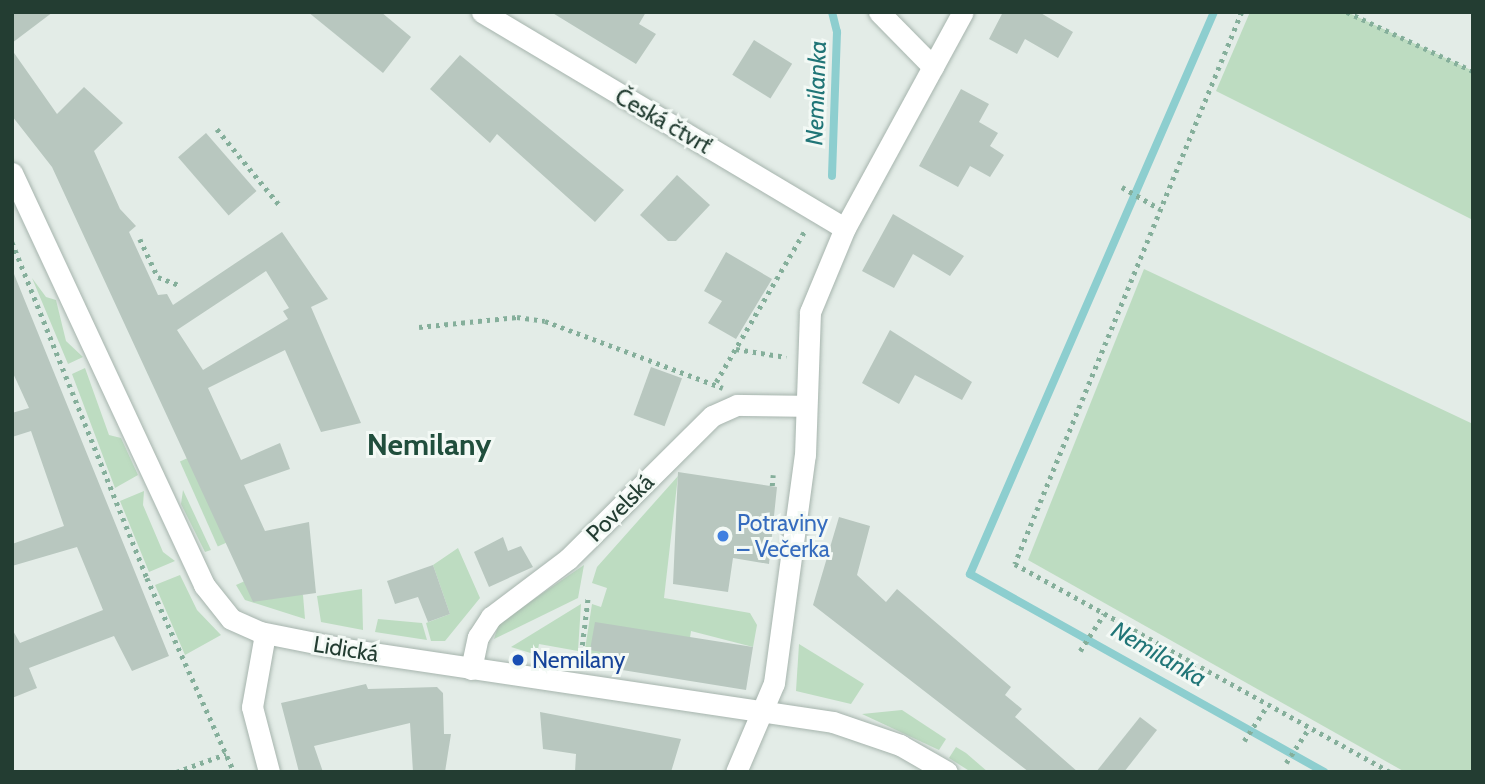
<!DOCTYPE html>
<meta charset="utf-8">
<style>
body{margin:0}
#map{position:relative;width:1485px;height:784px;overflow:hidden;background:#e3ece7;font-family:Cabin,sans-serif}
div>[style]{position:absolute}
.green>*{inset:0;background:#bddcc1;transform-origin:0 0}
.stream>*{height:8px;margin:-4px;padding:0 4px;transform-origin:4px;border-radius:4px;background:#8dcecf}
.building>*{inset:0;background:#b8c7bf;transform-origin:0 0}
.path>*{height:4.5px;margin-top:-2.25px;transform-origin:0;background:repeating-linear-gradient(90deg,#85af9b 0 3.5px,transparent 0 8.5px)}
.roads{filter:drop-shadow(0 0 2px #a6b4ad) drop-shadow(0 0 2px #a6b4ad)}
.minor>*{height:21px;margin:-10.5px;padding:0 10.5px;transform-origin:10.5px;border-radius:10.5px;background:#fff}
.dots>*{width:19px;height:19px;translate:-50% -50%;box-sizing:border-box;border:4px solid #f3f9f5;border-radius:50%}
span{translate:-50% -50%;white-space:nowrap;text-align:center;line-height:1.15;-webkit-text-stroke:6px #f3f9f5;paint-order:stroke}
.street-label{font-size:23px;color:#233d32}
.shop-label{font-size:23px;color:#366cbe}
.left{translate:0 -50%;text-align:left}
.transit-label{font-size:23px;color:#164399}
.water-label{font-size:24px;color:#207577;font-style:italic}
.district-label{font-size:30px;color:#204e3c;font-weight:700}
.frame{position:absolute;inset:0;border:14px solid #233d32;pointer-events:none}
</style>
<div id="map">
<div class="green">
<div style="clip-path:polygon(1250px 12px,1347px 12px,1473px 71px,1473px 220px,1216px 91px)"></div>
<div style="clip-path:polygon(1144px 269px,1473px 424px,1473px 772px,1405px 772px,1028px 560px)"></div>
<div style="clip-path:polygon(32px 278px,46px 297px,56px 300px,66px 341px,83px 357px,68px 364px)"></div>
<div style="clip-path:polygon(85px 368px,109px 435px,121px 438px,138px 475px,115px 488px,72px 374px)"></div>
<div style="left:190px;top:457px;width:93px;height:11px;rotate:66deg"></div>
<div style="clip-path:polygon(678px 476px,664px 598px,750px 613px,757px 625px,753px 647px,691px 631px,690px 638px,606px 653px,604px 666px,583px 662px,592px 604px,601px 607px,607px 588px,592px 583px,597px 567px)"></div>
<div style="clip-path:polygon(183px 490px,211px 550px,205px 552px,181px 504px)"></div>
<div style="clip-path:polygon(144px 491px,143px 505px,163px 552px,175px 561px,149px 572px,120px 501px)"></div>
<div style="clip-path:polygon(458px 548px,480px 598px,445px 641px,431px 641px,426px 623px,450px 614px,433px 565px)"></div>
<div style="clip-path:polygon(584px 565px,578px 598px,494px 639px,499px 623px)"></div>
<div style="clip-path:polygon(180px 575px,197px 610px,221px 635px,185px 655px,155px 585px)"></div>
<div style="clip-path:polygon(245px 581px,303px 595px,305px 619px,245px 600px,236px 585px)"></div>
<div style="clip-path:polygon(362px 589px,363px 630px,321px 622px,317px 596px)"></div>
<div style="clip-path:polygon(581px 604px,578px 651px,539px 644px,537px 655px,511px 647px)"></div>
<div style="clip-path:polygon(378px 619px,422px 623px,427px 640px,375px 632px)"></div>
<div style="clip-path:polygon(799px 644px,864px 684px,851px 704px,796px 691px)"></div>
<div style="clip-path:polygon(902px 710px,946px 739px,939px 750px,862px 714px)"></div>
<div style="clip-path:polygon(956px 747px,966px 753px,988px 772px,971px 772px,949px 758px)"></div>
</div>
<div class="stream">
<div style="left:832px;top:12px;width:21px;rotate:76deg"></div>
<div style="left:837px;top:32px;width:144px;rotate:92deg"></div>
<div style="left:1214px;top:12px;width:613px;rotate:113.47deg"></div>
<div style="left:970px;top:574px;width:406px;rotate:29.2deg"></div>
</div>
<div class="building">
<div style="clip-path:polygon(12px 12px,53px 12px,12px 43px)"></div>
<div style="clip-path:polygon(308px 12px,381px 12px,411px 37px,383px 73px)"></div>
<div style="clip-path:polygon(551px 12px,646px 12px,639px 24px,656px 34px,636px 64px)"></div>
<div style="clip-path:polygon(1003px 12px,1039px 12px,1073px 32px,1058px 58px,1025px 39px,1017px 54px,989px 39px)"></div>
<div style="left:754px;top:40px;width:45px;height:41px;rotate:32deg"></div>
<div style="clip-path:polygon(evenodd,12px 50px,57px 114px,84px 87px,123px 123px,94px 151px,120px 209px,136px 226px,129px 232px,158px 295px,167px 294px,173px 305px,282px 232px,328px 299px,311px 307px,361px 423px,321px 432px,285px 350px,208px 388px,241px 460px,280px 443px,290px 469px,244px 485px,265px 531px,309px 522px,316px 593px,253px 602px,52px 167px,12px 116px,12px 50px,266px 271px,289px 308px,283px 311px,288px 319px,203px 370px,177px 330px,266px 271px)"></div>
<div style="clip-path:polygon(460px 55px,624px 190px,595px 222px,497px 134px,490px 143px,430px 89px)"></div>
<div style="clip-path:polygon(961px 89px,989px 104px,979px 122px,998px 133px,990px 146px,1004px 155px,990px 177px,970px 166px,958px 187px,919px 166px)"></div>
<div style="left:206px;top:133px;width:77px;height:37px;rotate:49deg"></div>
<div style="clip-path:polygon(677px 175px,710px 205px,676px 241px,668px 241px,640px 215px)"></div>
<div style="clip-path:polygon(893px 214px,964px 256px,950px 276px,913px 254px,894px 288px,862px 271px)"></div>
<div style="clip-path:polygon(726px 252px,772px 279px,736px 339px,708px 323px,722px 301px,704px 291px)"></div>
<div style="clip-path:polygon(12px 269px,169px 656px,132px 671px,114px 636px,29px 668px,37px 688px,12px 698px,12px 629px,20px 643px,103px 610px,77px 547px,12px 566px,12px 544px,64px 526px,31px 431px,12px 437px,12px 413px,29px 408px,12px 371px)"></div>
<div style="clip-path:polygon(890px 330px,972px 382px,962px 400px,915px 375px,899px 404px,862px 383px)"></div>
<div style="left:651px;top:367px;width:33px;height:51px;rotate:20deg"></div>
<div style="clip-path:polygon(678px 472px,777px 487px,769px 564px,733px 558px,728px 592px,673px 584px)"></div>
<div style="clip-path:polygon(839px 517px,870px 526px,857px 575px,886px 602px,897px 589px,1011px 687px,1005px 695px,1022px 709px,1015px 717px,1078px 772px,1029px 772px,813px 605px)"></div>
<div style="clip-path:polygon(503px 537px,508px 551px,521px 546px,533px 567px,489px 587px,474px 552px)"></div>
<div style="clip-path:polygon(433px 565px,450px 614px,428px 622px,418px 597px,395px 604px,387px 581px)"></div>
<div style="clip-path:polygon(595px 622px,753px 647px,746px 690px,616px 669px,619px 655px,590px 650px)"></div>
<div style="clip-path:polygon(366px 684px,368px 689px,437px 687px,443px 693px,444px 734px,451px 734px,445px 772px,413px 772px,410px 723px,314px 746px,323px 772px,299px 772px,281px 703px)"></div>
<div style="clip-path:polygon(540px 712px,681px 739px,671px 772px,575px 772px,576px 754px,543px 749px)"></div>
<div style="clip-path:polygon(1140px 717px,1157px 730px,1124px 772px,1096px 772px)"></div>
</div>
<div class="path">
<div style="left:1242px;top:12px;width:597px;rotate:112.35deg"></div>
<div style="left:1015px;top:564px;width:430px;rotate:29deg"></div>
<div style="left:1347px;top:12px;width:139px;rotate:25.1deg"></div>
<div style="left:217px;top:129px;width:101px;rotate:50.6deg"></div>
<div style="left:1122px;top:187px;width:44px;rotate:30.1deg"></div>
<div style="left:140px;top:239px;width:42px;rotate:64.7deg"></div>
<div style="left:158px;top:277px;width:22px;rotate:21deg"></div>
<div style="left:12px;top:242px;width:362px;rotate:68.1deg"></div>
<div style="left:147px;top:578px;width:213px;rotate:65.8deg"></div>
<div style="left:419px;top:327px;width:99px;rotate:-5.8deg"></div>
<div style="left:517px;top:317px;width:28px;rotate:8deg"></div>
<div style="left:545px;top:321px;width:190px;rotate:20.6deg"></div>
<div style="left:736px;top:349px;width:51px;rotate:9.1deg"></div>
<div style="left:716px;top:382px;width:174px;rotate:-59.6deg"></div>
<div style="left:772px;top:486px;width:11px;rotate:-85deg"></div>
<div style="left:1080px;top:651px;width:44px;rotate:-57deg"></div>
<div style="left:580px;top:662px;width:65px;rotate:-83deg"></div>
<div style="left:612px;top:666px;width:12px;rotate:-90deg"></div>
<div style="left:1244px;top:741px;width:42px;rotate:-56.7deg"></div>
<div style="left:1286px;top:763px;width:42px;rotate:-56.7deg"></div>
<div style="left:176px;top:772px;width:53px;rotate:-19.8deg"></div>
</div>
<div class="roads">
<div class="minor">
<div style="left:482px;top:12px;width:422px;rotate:30.8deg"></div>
<div style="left:879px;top:12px;width:77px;rotate:45.5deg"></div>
<div style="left:12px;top:173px;width:455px;rotate:65deg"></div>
<div style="left:204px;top:585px;width:43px;rotate:51.5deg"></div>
<div style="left:231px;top:619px;width:32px;rotate:24deg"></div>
<div style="left:260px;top:632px;width:87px;rotate:11.3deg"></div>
<div style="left:345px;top:649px;width:493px;rotate:8.5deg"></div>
<div style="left:833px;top:722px;width:71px;rotate:18.9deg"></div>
<div style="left:900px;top:745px;width:54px;rotate:29.9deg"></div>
<div style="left:265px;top:634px;width:74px;rotate:100.1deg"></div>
<div style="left:252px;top:707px;width:67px;rotate:75.3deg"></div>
<div style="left:471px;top:669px;width:33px;rotate:-78deg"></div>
<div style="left:478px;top:637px;width:24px;rotate:-57deg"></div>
<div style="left:491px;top:617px;width:96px;rotate:-37deg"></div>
<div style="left:568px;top:559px;width:203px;rotate:-44.8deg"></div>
<div style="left:712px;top:416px;width:27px;rotate:-24deg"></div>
<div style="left:737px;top:405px;width:69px;rotate:0.8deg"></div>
<div style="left:736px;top:772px;width:97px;rotate:-66.9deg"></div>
<div style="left:774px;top:683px;width:230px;rotate:-82.3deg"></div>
<div style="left:805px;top:455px;width:143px;rotate:-88deg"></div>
<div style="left:810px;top:312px;width:91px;rotate:-67.4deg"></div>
<div style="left:845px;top:228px;width:246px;rotate:-61.4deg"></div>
</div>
</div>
<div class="dots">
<div style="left:723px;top:536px;background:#3f7fe0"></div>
<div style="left:518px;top:660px;background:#1a4fb4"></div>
</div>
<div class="street-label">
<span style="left:663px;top:121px;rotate:30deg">Česká čtvrť</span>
<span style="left:620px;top:508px;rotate:-45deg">Povelská</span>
<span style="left:346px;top:649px;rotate:9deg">Lidická</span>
</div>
<div class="shop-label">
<span class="left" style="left:737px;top:536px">Potraviny<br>– Večerka</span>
</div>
<div class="transit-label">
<span class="left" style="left:532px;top:660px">Nemilany</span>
</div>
<div class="water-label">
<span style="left:816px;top:93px;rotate:-88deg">Nemilanka</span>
<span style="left:1159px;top:654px;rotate:30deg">Nemilanka</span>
</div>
<div class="district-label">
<span style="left:429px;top:445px">Nemilany</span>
</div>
<div class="frame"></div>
</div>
